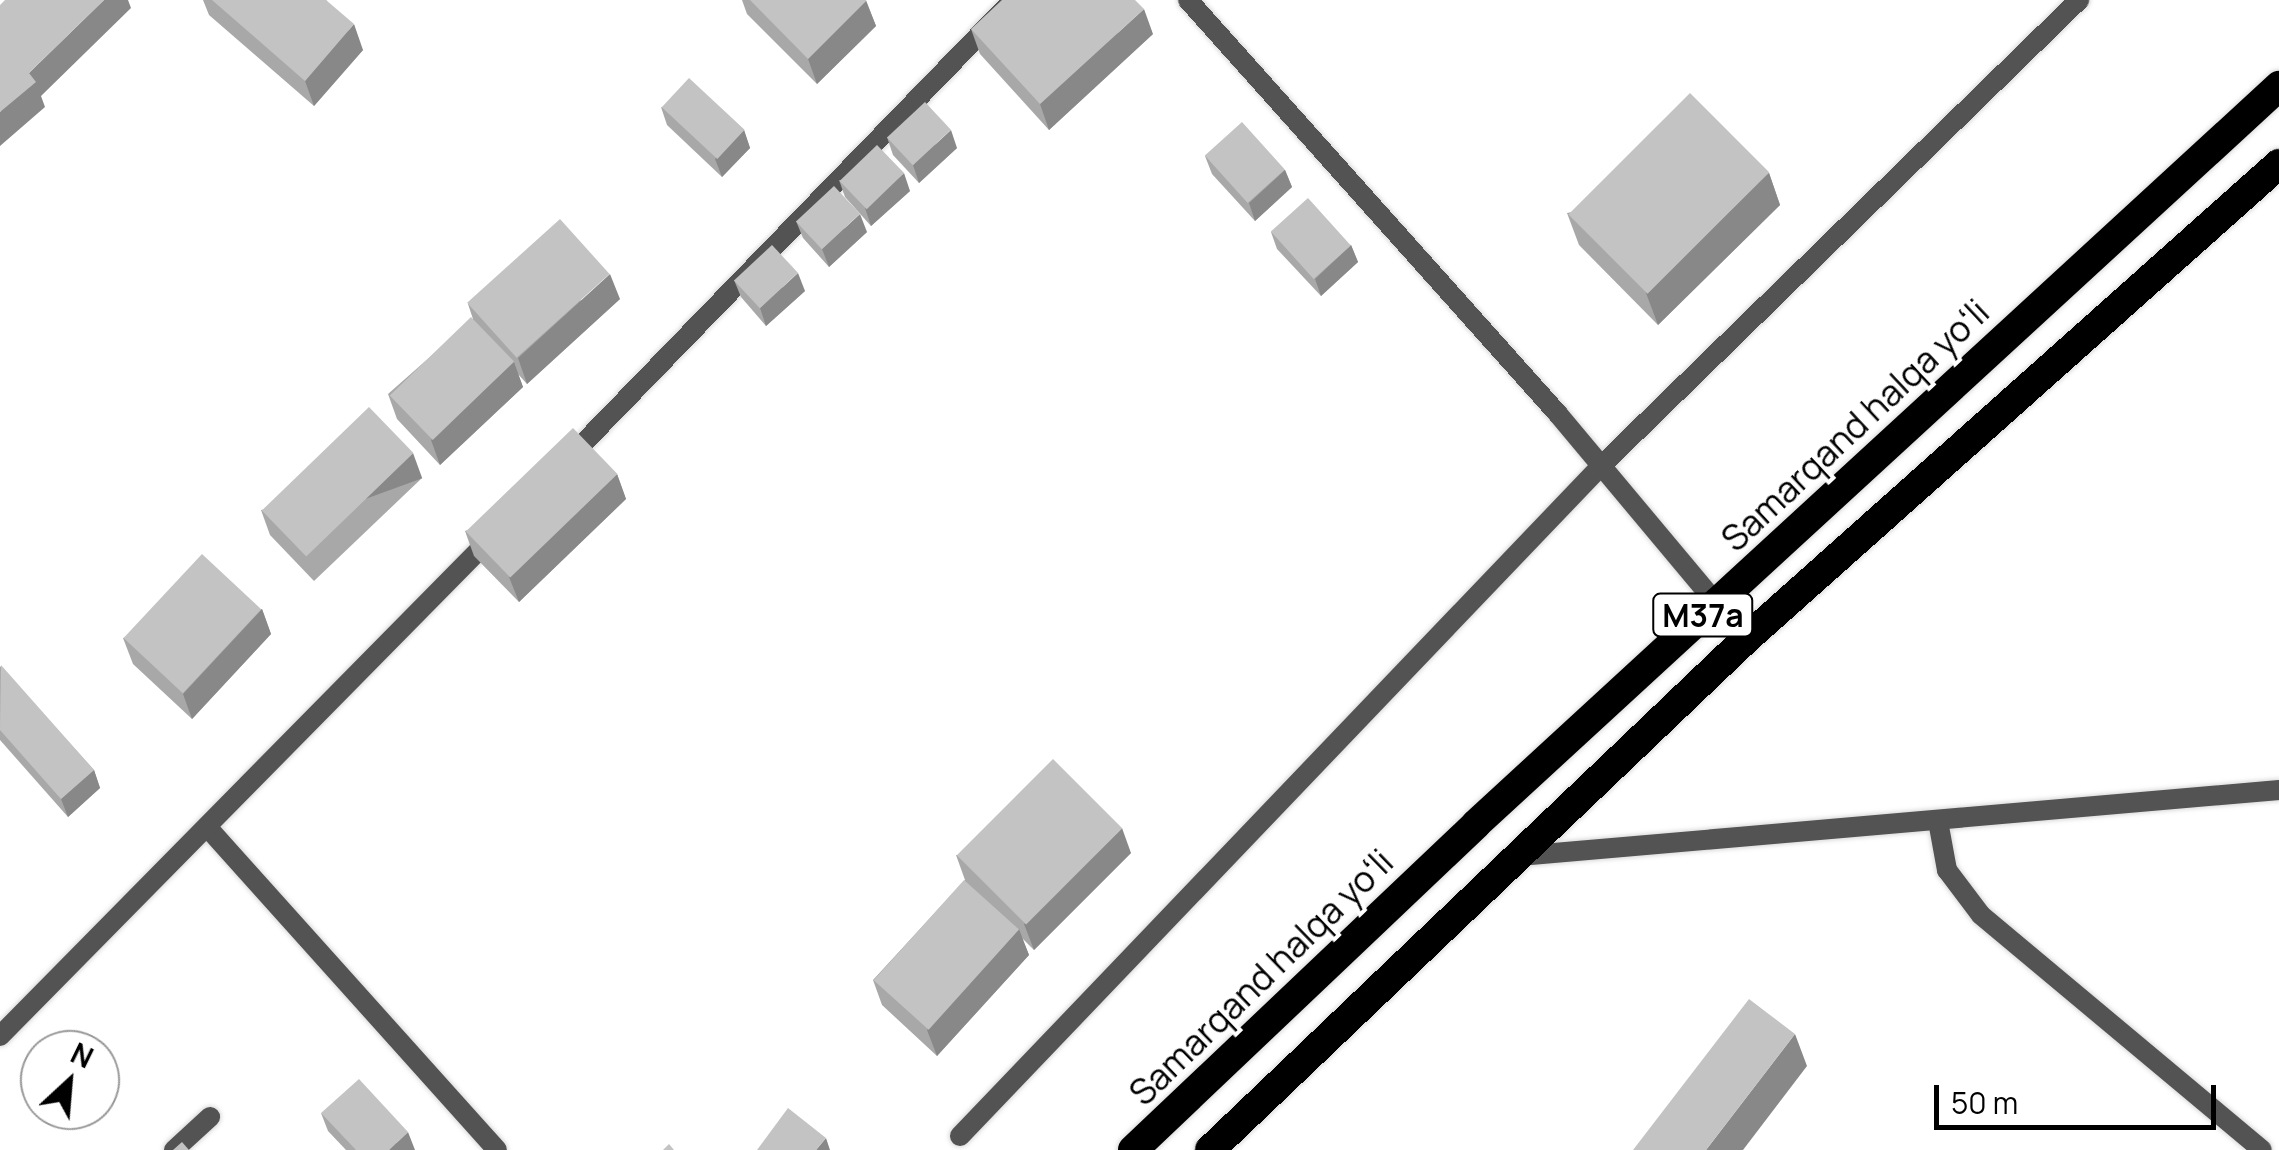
<!DOCTYPE html>
<meta charset="utf-8">
<style>
body{margin:0}
#map{position:relative;width:2279px;height:1150px;overflow:hidden;background:#fff;font-family:Manrope,sans-serif}
div>[style]{position:absolute}
.roads{filter:drop-shadow(0 0 2px #dbdbdb) drop-shadow(0 0 2px #dbdbdb)}
.lane>*{height:20px;margin:-10px;padding:0 10px;transform-origin:10px;border-radius:10px;background:#535353}
.street>*{height:20px;margin:-10px;padding:0 10px;transform-origin:10px;border-radius:10px;background:#535353}
.highway>*{height:30px;margin:-15px;padding:0 15px;transform-origin:15px;border-radius:15px;background:#000}
.wall>*{inset:0;background:#a8a8a8}
.shaded-wall>*{inset:0;background:#888;transform-origin:0 0}
.building>*{inset:0;background:#c3c3c3;transform-origin:0 0}
span{translate:-50% -50%;white-space:nowrap;text-align:center;line-height:1.15;-webkit-text-stroke:8px #fff;paint-order:stroke}
.shield-label span{padding:2px 8px;background:#fff;border:2px solid;border-radius:8px;-webkit-text-stroke-width:0}
.shield-label{font-size:32px;color:#000;font-weight:700}
.street-label{font-size:35px;color:#000}
.north{position:absolute;left:20px;top:1030px;width:100px;height:100px;box-sizing:border-box;background:#fff;border:2px solid #999;border-radius:50%;rotate:26deg;font-size:28px;font-weight:700;line-height:40px;text-align:center;color:#000}
.north::after{content:'';display:block;margin:auto;width:35px;height:45px;background:#000;clip-path:polygon(50% 0,100% 100%,50% 72%,0 100%)}
.scale{position:absolute;left:1934px;top:1085px;width:282px;height:45px;box-sizing:border-box;border:5px solid #000;border-top:0;padding-left:12px;font-size:30px;line-height:35px;white-space:nowrap;color:#000;-webkit-text-stroke:8px #fff;paint-order:stroke}
</style>
<div id="map">
<div class="roads">
<div class="lane">
<div style="left:960px;top:1136px;width:927px;rotate:-46.27deg"></div>
<div style="left:1601px;top:466px;width:668px;rotate:-44.27deg"></div>
</div>
<div class="street">
<div style="left:1188px;top:0;width:555px;rotate:48.21deg"></div>
<div style="left:1558px;top:414px;width:293px;rotate:50.1deg"></div>
<div style="left:566px;top:461px;width:642px;rotate:-45.88deg"></div>
<div style="left:1938px;top:821px;width:50px;rotate:79.6deg"></div>
<div style="left:1947px;top:870px;width:56px;rotate:52.9deg"></div>
<div style="left:1981px;top:915px;width:366px;rotate:39.9deg"></div>
<div style="left:209px;top:829px;width:431px;rotate:48.1deg"></div>
<div style="left:1519px;top:856px;width:763px;rotate:-4.96deg"></div>
<div style="left:0;top:1036px;width:698px;rotate:-45.41deg"></div>
<div style="left:174px;top:1150px;width:49px;rotate:-42.5deg"></div>
</div>
<div class="highway">
<div style="left:1133px;top:1150px;width:473px;rotate:-43.5deg"></div>
<div style="left:1476px;top:824px;width:1091px;rotate:-42.58deg"></div>
<div style="left:1210px;top:1150px;width:741px;rotate:-43.63deg"></div>
<div style="left:1746px;top:639px;width:714px;rotate:-41.71deg"></div>
</div>
</div>
<div class="wall">
<div style="clip-path:polygon(203px 0,326px 0,363px 50px,314px 106px,209px 15px)"></div>
<div style="clip-path:polygon(742px 0,866px 0,876px 26px,817px 84px,747px 14px)"></div>
<div style="clip-path:polygon(971px 29px,1153px 34px,1049px 130px,980px 54px)"></div>
<div style="clip-path:polygon(661px 107px,744px 130px,750px 148px,722px 177px,667px 125px)"></div>
<div style="clip-path:polygon(887px 137px,957px 148px,919px 183px,893px 155px)"></div>
<div style="clip-path:polygon(1205px 156px,1285px 170px,1292px 187px,1255px 221px,1212px 174px)"></div>
<div style="clip-path:polygon(1769px 173px,1780px 205px,1658px 325px,1579px 245px,1567px 213px)"></div>
<div style="clip-path:polygon(839px 180px,910px 191px,871px 226px,845px 197px)"></div>
<div style="clip-path:polygon(796px 221px,867px 232px,829px 267px,803px 238px)"></div>
<div style="clip-path:polygon(1271px 232px,1351px 245px,1358px 262px,1321px 296px,1277px 249px)"></div>
<div style="clip-path:polygon(734px 280px,805px 291px,766px 326px,741px 297px)"></div>
<div style="clip-path:polygon(620px 299px,527px 384px,518px 374px,523px 387px,440px 465px,397px 419px,388px 394px,473px 319px,468px 304px)"></div>
<div style="clip-path:polygon(617px 474px,626px 499px,519px 602px,474px 556px,465px 531px)"></div>
<div style="clip-path:polygon(422px 478px,314px 581px,270px 535px,261px 510px)"></div>
<div style="clip-path:polygon(262px 609px,271px 634px,192px 719px,133px 664px,123px 638px)"></div>
<div style="clip-path:polygon(0 666px,94px 770px,100px 788px,68px 817px,0 740px)"></div>
<div style="clip-path:polygon(1131px 853px,1034px 950px,1022px 938px,1029px 955px,937px 1056px,882px 1005px,873px 980px,965px 880px,956px 855px)"></div>
<div style="clip-path:polygon(321px 1113px,415px 1150px,346px 1150px,328px 1131px)"></div>
</div>
<div class="shaded-wall">
<div style="clip-path:polygon(104px 0,128px 0,131px 8px,41px 96px,45px 107px,0 146px,0 112px,29px 73px)"></div>
<div style="clip-path:polygon(866px 1px,876px 26px,817px 84px,808px 59px)"></div>
<div style="clip-path:polygon(1144px 9px,1153px 34px,1049px 130px,1040px 104px)"></div>
<div style="clip-path:polygon(354px 24px,363px 50px,314px 106px,305px 81px)"></div>
<div style="clip-path:polygon(744px 130px,750px 148px,722px 177px,715px 159px)"></div>
<div style="clip-path:polygon(951px 130px,957px 148px,919px 183px,913px 165px)"></div>
<div style="clip-path:polygon(1285px 170px,1292px 187px,1255px 221px,1249px 203px)"></div>
<div style="clip-path:polygon(904px 173px,910px 191px,871px 226px,865px 208px)"></div>
<div style="clip-path:polygon(1769px 173px,1780px 205px,1658px 325px,1646px 293px)"></div>
<div style="clip-path:polygon(860px 214px,867px 232px,829px 267px,822px 249px)"></div>
<div style="clip-path:polygon(1351px 245px,1358px 262px,1321px 296px,1315px 279px)"></div>
<div style="clip-path:polygon(798px 273px,805px 291px,766px 326px,760px 308px)"></div>
<div style="clip-path:polygon(610px 274px,620px 299px,527px 384px,518px 358px)"></div>
<div style="clip-path:polygon(514px 362px,523px 387px,440px 465px,431px 440px)"></div>
<div style="left:413px;top:453px;width:27px;height:149px;rotate:70deg"></div>
<div style="clip-path:polygon(617px 474px,626px 499px,519px 602px,509px 577px)"></div>
<div style="clip-path:polygon(262px 609px,271px 634px,192px 719px,183px 694px)"></div>
<div style="clip-path:polygon(94px 770px,100px 788px,68px 817px,61px 799px)"></div>
<div style="clip-path:polygon(1122px 828px,1131px 853px,1034px 950px,1024px 924px)"></div>
<div style="clip-path:polygon(1019px 929px,1029px 955px,937px 1056px,927px 1030px)"></div>
<div style="clip-path:polygon(1795px 1034px,1807px 1066px,1743px 1150px,1706px 1150px)"></div>
<div style="clip-path:polygon(408px 1132px,415px 1150px,389px 1150px)"></div>
<div style="clip-path:polygon(826px 1138px,830px 1150px,816px 1150px)"></div>
</div>
<div class="building">
<div style="clip-path:polygon(5px 0,104px 0,29px 73px,36px 82px,0 112px,0 5px)"></div>
<div style="clip-path:polygon(212px 0,326px 0,354px 24px,305px 81px)"></div>
<div style="clip-path:polygon(750px 0,866px 0,866px 1px,808px 59px)"></div>
<div style="clip-path:polygon(1002px 0,1135px 0,1144px 9px,1040px 104px,971px 29px)"></div>
<div style="left:689px;top:78px;width:76px;height:40px;rotate:43deg"></div>
<div style="left:1690px;top:93px;width:112px;height:172px;rotate:45deg"></div>
<div style="left:925px;top:102px;width:38px;height:52px;rotate:47deg"></div>
<div style="left:1242px;top:122px;width:64px;height:50px;rotate:48deg"></div>
<div style="left:877px;top:145px;width:39px;height:52px;rotate:46deg"></div>
<div style="left:834px;top:186px;width:38px;height:52px;rotate:47deg"></div>
<div style="left:1308px;top:198px;width:64px;height:50px;rotate:48deg"></div>
<div style="left:560px;top:219px;width:74px;height:125px;rotate:48deg"></div>
<div style="left:772px;top:245px;width:38px;height:52px;rotate:47deg"></div>
<div style="left:471px;top:317px;width:62px;height:113px;rotate:46deg"></div>
<div style="left:369px;top:407px;width:64px;height:149px;rotate:46deg"></div>
<div style="left:573px;top:428px;width:64px;height:149px;rotate:46deg"></div>
<div style="left:202px;top:554px;width:81px;height:115px;rotate:43deg"></div>
<div style="clip-path:polygon(1px 665px,94px 770px,61px 799px,0 730px)"></div>
<div style="left:1053px;top:759px;width:98px;height:136px;rotate:45deg"></div>
<div style="left:964px;top:880px;width:74px;height:135px;rotate:42deg"></div>
<div style="clip-path:polygon(1749px 999px,1795px 1034px,1706px 1150px,1633px 1150px)"></div>
<div style="clip-path:polygon(359px 1079px,408px 1132px,389px 1150px,356px 1150px,321px 1113px)"></div>
<div style="clip-path:polygon(788px 1108px,826px 1138px,816px 1150px,757px 1150px)"></div>
<div style="clip-path:polygon(182px 1142px,189px 1150px,173px 1150px)"></div>
<div style="clip-path:polygon(669px 1144px,674px 1150px,663px 1150px)"></div>
</div>
<div class="shield-label">
<span style="left:1703px;top:615px">M37a</span>
</div>
<div class="street-label">
<span style="left:1855px;top:425px;rotate:-43deg">Samarqand halqa yoʻli</span>
<span style="left:1261px;top:977px;rotate:-44deg">Samarqand halqa yoʻli</span>
</div>
<div class="north">N</div>
<div class="scale">50 m</div>
</div>
